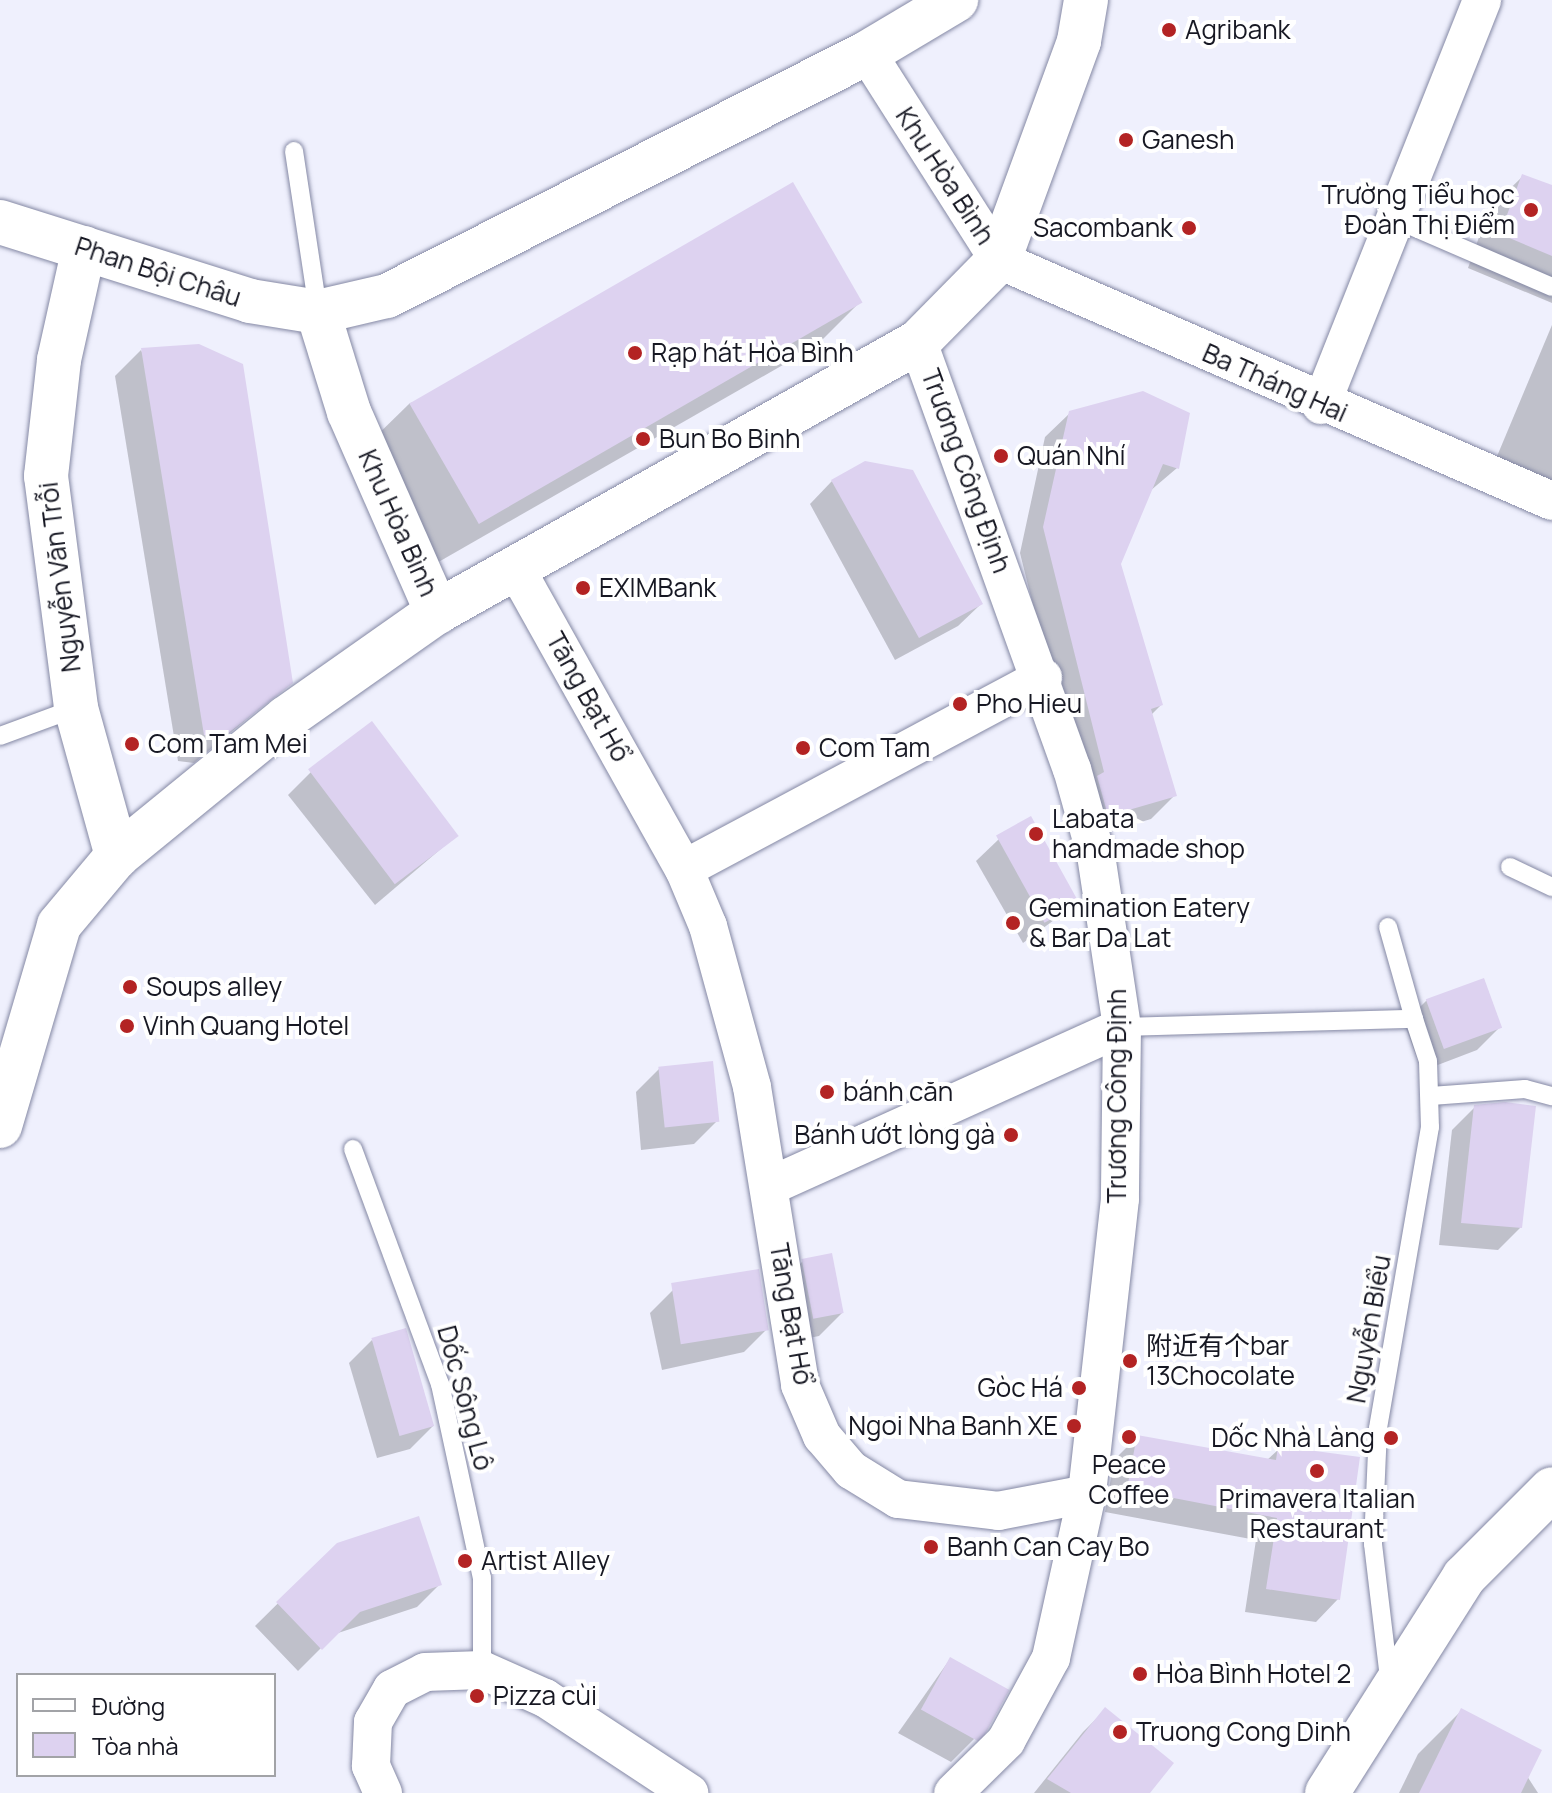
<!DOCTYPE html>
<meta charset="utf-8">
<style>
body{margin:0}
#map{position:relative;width:1552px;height:1793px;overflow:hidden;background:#eff0fd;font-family:Manrope,"Noto Sans SC",sans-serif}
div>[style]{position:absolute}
.shadow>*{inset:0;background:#0003}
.building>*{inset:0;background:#ddd2f0;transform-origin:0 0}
.roads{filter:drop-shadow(0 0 2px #8488a4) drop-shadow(0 0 2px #8488a4)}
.service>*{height:18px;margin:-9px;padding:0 9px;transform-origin:9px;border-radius:9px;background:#fff}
.minor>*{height:38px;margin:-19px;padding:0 19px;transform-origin:19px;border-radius:19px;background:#fff}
.tertiary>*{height:44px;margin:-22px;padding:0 22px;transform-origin:22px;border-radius:22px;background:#fff}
.secondary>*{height:44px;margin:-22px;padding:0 22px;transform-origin:22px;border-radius:22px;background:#fff}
.dots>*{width:22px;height:22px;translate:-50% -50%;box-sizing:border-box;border:4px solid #fff;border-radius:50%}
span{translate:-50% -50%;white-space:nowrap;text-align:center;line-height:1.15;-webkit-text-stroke:8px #fff;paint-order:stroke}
.poi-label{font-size:26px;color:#171823}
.left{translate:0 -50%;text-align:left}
.right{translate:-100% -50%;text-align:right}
.street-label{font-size:26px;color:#171823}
.legend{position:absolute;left:16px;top:1673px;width:260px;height:104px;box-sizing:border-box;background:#fff;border:2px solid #a2a3a7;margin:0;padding:10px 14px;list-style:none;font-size:24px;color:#171823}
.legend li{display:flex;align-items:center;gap:16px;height:40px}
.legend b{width:40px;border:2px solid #a2a3a7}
</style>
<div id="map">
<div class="shadow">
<div style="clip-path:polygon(1523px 176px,1552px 188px,1552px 303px,1468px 268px,1489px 209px)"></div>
<div style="clip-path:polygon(859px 303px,816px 346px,435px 564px,366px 446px,410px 403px)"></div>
<div style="clip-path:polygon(1552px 325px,1552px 500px,1490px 473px)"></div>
<div style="clip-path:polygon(141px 350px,291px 682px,194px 763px,178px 761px,115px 376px)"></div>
<div style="clip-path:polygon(1070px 413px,1177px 468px,1150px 491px,1119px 564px,1161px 705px,1151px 715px,1175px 795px,1151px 819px,1084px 839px,1080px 795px,1020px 553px,1045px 437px)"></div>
<div style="clip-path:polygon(832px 481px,981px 604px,958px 626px,895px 660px,810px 504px)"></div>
<div style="clip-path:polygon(311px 772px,456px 836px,375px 905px,288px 795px)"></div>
<div style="clip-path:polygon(999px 839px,1077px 903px,1023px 943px,976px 861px)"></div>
<div style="clip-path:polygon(1427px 1000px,1500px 1027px,1477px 1050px,1422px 1071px,1404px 1023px)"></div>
<div style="clip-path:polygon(659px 1069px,717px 1121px,694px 1144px,641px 1150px,636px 1092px)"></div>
<div style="clip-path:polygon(1475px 1107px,1521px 1227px,1498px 1250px,1439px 1245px,1452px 1130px)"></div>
<div style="clip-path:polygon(803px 1261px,842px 1313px,819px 1336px,789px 1342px,780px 1284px)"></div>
<div style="clip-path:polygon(673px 1290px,767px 1329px,744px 1352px,662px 1370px,650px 1313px)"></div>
<div style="clip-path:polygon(372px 1340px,433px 1426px,410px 1449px,377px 1458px,349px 1363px)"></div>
<div style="clip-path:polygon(1137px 1437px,1267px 1460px,1279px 1449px,1338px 1599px,1316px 1622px,1245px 1612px,1256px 1540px,1105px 1512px,1114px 1460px)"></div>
<div style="clip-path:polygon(338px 1544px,440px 1584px,417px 1607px,335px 1634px,298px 1671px,255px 1626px)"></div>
<div style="clip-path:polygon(950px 1659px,974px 1739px,951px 1762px,898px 1733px)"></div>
<div style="clip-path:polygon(1105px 1710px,1147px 1793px,1034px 1793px,1083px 1732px)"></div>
<div style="clip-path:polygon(1461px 1711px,1527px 1776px,1538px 1793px,1399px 1793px,1418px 1754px)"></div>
</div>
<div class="building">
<div style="clip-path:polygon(1522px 174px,1552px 185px,1552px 256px,1500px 234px)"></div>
<div style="left:793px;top:182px;width:139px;height:443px;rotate:60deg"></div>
<div style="clip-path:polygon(199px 344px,243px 364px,293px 683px,222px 738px,204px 735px,141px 348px)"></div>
<div style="clip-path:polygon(1143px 391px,1190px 413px,1179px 469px,1163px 464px,1121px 564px,1163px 705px,1151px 709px,1177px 796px,1108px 816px,1097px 776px,1104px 772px,1043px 527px,1069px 411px)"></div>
<div style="clip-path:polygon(865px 461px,913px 470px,983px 604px,919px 638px,831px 480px)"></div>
<div style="left:372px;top:721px;width:144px;height:80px;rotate:53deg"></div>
<div style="left:1031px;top:816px;width:100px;height:40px;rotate:61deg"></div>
<div style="left:1484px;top:978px;width:53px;height:62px;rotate:70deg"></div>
<div style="left:713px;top:1061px;width:61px;height:55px;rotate:84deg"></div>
<div style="clip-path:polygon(1505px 1102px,1536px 1106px,1522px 1228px,1461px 1223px,1474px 1105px)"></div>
<div style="left:832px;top:1253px;width:61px;height:31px;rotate:79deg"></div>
<div style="left:759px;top:1269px;width:62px;height:89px;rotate:81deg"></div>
<div style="left:406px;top:1328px;width:102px;height:36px;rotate:74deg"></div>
<div style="clip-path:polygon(1137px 1435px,1276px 1460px,1278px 1446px,1360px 1457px,1340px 1600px,1266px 1589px,1277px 1518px,1127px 1489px)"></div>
<div style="clip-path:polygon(419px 1516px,442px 1585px,360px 1612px,322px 1650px,276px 1602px,337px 1543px)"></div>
<div style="left:950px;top:1657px;width:68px;height:60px;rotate:29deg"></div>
<div style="clip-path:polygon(1105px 1707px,1174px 1763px,1150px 1793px,1071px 1793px,1047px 1779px)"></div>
<div style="clip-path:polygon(1461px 1708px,1542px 1750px,1521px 1793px,1419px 1793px)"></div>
</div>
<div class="roads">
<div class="service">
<div style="left:294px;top:151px;width:161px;rotate:81.4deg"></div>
<div style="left:1395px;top:219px;width:171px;rotate:23.4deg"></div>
<div style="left:0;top:736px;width:81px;rotate:-20.2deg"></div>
<div style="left:1510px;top:867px;width:47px;rotate:25.5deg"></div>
<div style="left:1388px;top:927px;width:96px;rotate:74.2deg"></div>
<div style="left:1122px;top:1027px;width:292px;rotate:-1.6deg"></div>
<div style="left:1414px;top:1019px;width:44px;rotate:71.6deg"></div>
<div style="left:1428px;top:1061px;width:66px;rotate:88.3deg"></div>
<div style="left:1430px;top:1127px;width:306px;rotate:99.8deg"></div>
<div style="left:1378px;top:1429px;width:115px;rotate:92.5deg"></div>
<div style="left:1373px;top:1544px;width:136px;rotate:83.2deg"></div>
<div style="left:1431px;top:1096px;width:94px;rotate:-4.3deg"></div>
<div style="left:1525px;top:1089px;width:28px;rotate:15deg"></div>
<div style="left:353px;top:1149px;width:251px;rotate:69.7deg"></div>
<div style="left:440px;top:1384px;width:198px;rotate:77.8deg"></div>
<div style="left:482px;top:1578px;width:92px;rotate:90deg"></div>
</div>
<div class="minor">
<div style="left:867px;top:53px;width:246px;rotate:57.5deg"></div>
<div style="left:999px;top:260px;width:603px;rotate:23.55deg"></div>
<div style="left:918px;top:342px;width:454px;rotate:70.2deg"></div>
<div style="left:1072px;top:769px;width:89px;rotate:74.4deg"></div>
<div style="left:1096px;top:855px;width:174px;rotate:81.4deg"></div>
<div style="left:1122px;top:1027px;width:172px;rotate:90.7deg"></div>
<div style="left:1120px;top:1199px;width:297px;rotate:96.4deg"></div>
<div style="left:1087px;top:1494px;width:168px;rotate:102.4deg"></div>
<div style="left:1051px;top:1658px;width:94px;rotate:118.5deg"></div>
<div style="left:1006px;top:1741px;width:74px;rotate:135.5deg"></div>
<div style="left:1321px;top:405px;width:436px;rotate:-68.3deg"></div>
<div style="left:515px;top:567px;width:346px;rotate:60.8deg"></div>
<div style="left:684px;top:869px;width:62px;rotate:67.2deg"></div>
<div style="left:708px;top:926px;width:167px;rotate:74.7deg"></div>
<div style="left:752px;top:1087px;width:302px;rotate:80.8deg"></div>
<div style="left:800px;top:1385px;width:56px;rotate:66.7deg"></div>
<div style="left:822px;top:1436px;width:45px;rotate:49.5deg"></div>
<div style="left:851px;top:1470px;width:55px;rotate:31.7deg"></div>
<div style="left:898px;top:1499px;width:101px;rotate:6.8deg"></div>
<div style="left:998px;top:1511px;width:91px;rotate:-10.8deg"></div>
<div style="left:684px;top:869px;width:407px;rotate:-28.1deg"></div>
<div style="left:770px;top:1186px;width:386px;rotate:-24.3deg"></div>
<div style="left:383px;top:1793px;width:30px;rotate:-114deg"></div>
<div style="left:371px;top:1766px;width:44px;rotate:-87.4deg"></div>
<div style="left:373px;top:1722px;width:38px;rotate:-60deg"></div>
<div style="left:392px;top:1689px;width:37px;rotate:-27deg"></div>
<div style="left:425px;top:1672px;width:57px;rotate:-2deg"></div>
<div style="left:482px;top:1670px;width:69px;rotate:24deg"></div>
<div style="left:545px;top:1698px;width:173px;rotate:33.4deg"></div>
</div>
<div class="tertiary">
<div style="left:0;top:222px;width:262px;rotate:17.5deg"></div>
<div style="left:250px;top:301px;width:69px;rotate:9.2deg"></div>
<div style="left:318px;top:312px;width:71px;rotate:-13.1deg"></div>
<div style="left:387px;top:296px;width:538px;rotate:-26.85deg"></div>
<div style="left:867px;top:53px;width:104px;rotate:-30.8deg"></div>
<div style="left:84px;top:248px;width:115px;rotate:102.6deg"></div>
<div style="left:59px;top:360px;width:117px;rotate:96.4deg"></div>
<div style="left:46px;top:476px;width:234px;rotate:82.6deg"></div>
<div style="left:76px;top:708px;width:154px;rotate:74.5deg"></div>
<div style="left:318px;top:312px;width:105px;rotate:72.8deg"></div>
<div style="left:349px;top:412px;width:219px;rotate:66.3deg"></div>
<div style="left:0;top:1126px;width:209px;rotate:-73.6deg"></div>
<div style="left:59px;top:925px;width:90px;rotate:-50deg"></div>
<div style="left:117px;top:856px;width:218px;rotate:-39.2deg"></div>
<div style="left:286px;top:718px;width:184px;rotate:-35.1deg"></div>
<div style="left:437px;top:612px;width:552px;rotate:-29.31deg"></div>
<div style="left:918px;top:342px;width:115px;rotate:-45.4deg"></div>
<div style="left:999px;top:260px;width:233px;rotate:-69.9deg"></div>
<div style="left:1079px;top:41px;width:42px;rotate:-80.3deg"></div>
</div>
<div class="secondary">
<div style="left:1327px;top:1793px;width:256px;rotate:-57.6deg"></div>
<div style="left:1464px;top:1577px;width:124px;rotate:-45deg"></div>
</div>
</div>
<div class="dots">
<div style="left:1169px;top:30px;background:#b32323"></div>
<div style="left:1126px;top:140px;background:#b32323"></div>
<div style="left:1531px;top:210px;background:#b32323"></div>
<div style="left:1189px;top:228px;background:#b32323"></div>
<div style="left:635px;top:353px;background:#b32323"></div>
<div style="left:643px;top:439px;background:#b32323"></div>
<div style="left:1001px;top:456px;background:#b32323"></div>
<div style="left:583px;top:588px;background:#b32323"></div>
<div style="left:960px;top:704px;background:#b32323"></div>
<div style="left:132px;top:744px;background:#b32323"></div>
<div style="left:803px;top:748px;background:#b32323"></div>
<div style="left:1036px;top:834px;background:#b32323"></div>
<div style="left:1013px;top:923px;background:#b32323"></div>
<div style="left:130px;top:987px;background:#b32323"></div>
<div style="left:127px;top:1026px;background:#b32323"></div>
<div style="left:827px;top:1092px;background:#b32323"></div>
<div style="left:1011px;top:1135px;background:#b32323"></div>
<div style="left:1130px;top:1361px;background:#b32323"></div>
<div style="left:1079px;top:1388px;background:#b32323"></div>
<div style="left:1074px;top:1426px;background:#b32323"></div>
<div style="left:1129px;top:1437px;background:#b32323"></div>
<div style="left:1391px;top:1438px;background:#b32323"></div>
<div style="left:1317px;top:1471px;background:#b32323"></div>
<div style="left:931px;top:1547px;background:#b32323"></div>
<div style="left:465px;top:1561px;background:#b32323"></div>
<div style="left:1140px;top:1674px;background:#b32323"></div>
<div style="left:477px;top:1696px;background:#b32323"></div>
<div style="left:1120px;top:1732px;background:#b32323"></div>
</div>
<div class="poi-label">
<span class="left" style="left:1185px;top:30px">Agribank</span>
<span class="left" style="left:1142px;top:140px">Ganesh</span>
<span class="right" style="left:1515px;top:210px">Trường Tiểu học<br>Đoàn Thị Điểm</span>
<span class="right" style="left:1173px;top:228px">Sacombank</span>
<span class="left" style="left:651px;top:353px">Rạp hát Hòa Bình</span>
<span class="left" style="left:659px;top:439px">Bun Bo Binh</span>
<span class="left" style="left:1017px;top:456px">Quán Nhí</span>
<span class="left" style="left:599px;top:588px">EXIMBank</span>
<span class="left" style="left:976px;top:704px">Pho Hieu</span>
<span class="left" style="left:148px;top:744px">Com Tam Mei</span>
<span class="left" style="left:819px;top:748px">Com Tam</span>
<span class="left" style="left:1052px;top:834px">Labata<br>handmade shop</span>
<span class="left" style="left:1029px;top:923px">Gemination Eatery<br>&amp; Bar Da Lat</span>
<span class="left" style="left:146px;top:987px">Soups alley</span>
<span class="left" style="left:143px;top:1026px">Vinh Quang Hotel</span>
<span class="left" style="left:843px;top:1092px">bánh căn</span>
<span class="right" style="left:995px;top:1135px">Bánh ướt lòng gà</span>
<span class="left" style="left:1146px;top:1361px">附近有个bar<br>13Chocolate</span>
<span class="right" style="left:1063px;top:1388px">Gòc Há</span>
<span class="right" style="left:1058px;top:1426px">Ngoi Nha Banh XE</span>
<span class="right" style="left:1375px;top:1438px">Dốc Nhà Làng</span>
<span style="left:1129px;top:1480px">Peace<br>Coffee</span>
<span style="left:1317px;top:1514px">Primavera Italian<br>Restaurant</span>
<span class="left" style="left:947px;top:1547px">Banh Can Cay Bo</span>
<span class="left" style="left:481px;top:1561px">Artist Alley</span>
<span class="left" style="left:1156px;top:1674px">Hòa Bình Hotel 2</span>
<span class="left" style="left:493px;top:1696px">Pizza cùi</span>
<span class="left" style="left:1136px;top:1732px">Truong Cong Dinh</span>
</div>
<div class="street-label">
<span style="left:945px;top:176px;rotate:57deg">Khu Hòa Bình</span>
<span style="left:158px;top:272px;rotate:18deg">Phan Bội Châu</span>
<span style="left:1275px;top:383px;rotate:24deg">Ba Tháng Hai</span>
<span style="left:966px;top:471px;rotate:70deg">Trương Công Định</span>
<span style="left:398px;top:523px;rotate:66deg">Khu Hòa Bình</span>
<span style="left:60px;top:577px;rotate:-97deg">Nguyễn Văn Trỗi</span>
<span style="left:588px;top:697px;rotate:61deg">Tăng Bạt Hổ</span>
<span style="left:1117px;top:1096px;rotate:-90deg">Trương Công Định</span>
<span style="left:791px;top:1314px;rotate:80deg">Tăng Bạt Hổ</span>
<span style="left:1369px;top:1329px;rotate:-80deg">Nguyễn Biểu</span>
<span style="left:465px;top:1398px;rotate:75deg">Dốc Sông Lô</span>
</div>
<ul class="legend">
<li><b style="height:10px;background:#fff"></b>Đường</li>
<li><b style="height:22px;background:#ddd2f0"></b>Tòa nhà</li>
</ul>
</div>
